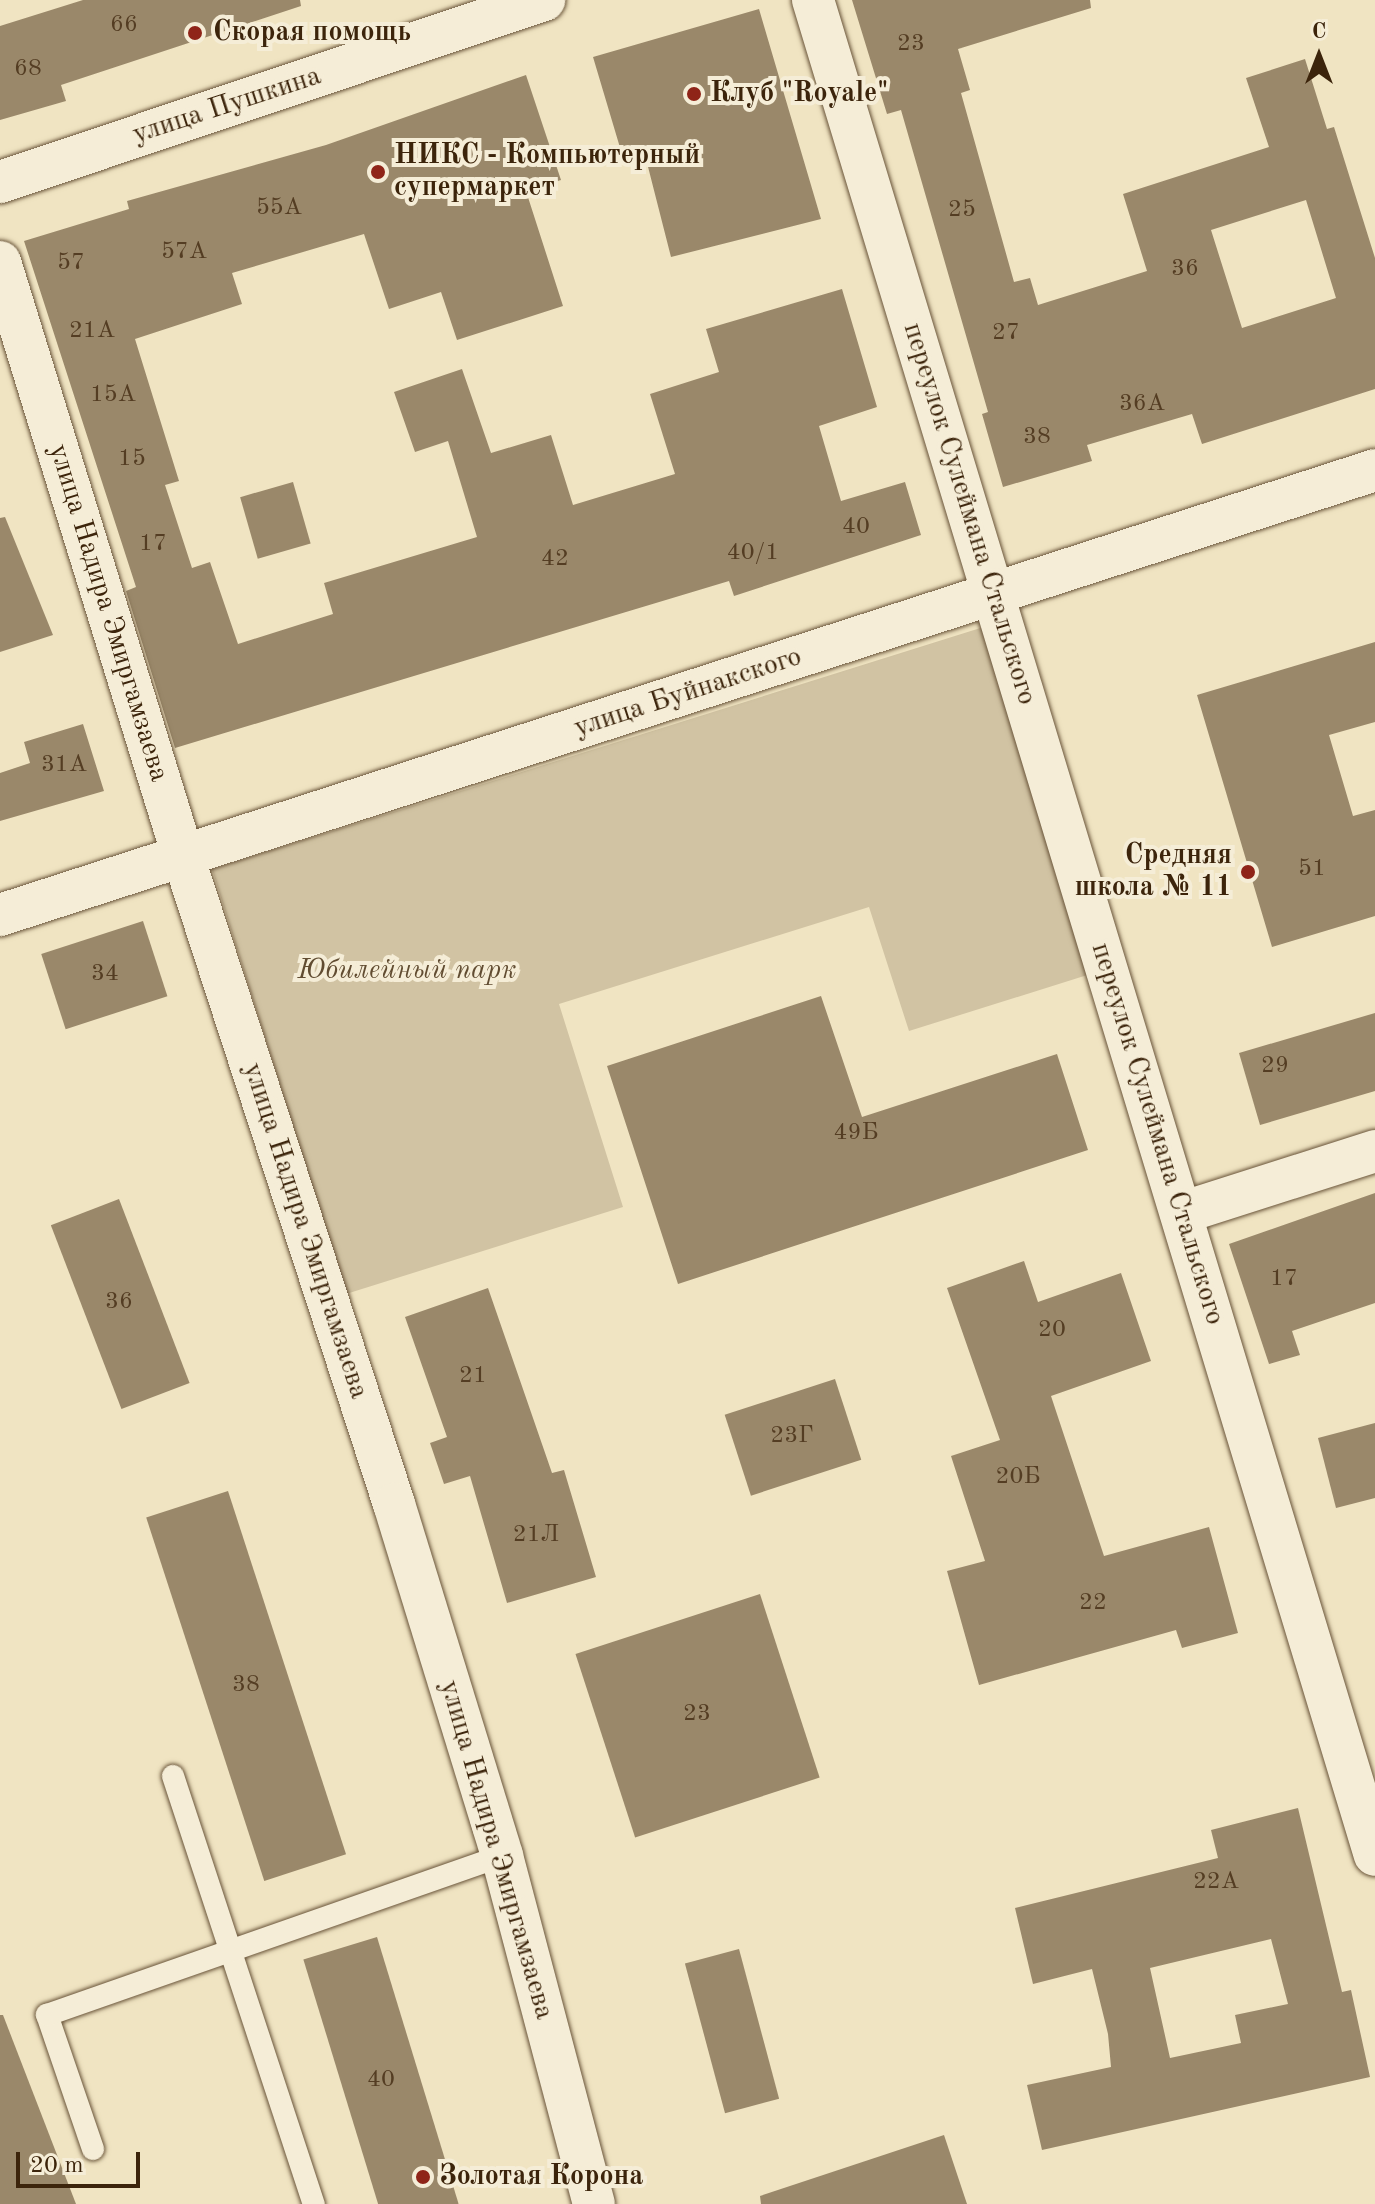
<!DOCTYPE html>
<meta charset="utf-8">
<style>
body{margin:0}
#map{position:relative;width:1375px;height:2204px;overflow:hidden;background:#f0e4c2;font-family:"Old Standard TT",serif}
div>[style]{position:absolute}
.green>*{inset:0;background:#d1c3a3}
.building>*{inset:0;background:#9a886a;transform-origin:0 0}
.roads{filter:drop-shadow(0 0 2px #695439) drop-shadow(0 0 2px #695439)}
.service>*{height:22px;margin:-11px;padding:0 11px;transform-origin:11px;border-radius:11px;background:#f5edd7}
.minor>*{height:42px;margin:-21px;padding:0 21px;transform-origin:21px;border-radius:21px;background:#f5edd7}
.dots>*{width:22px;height:22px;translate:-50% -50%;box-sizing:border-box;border:4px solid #f5edd7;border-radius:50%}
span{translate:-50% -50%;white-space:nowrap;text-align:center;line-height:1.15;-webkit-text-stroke:8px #f5edd7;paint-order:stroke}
.number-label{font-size:24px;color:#543d23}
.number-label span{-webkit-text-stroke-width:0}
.poi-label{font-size:28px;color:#3c240b;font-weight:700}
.left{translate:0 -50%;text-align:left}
.right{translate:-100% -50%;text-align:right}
.street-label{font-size:28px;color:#3c240b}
.park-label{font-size:28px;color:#614c31;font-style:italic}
.north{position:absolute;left:1279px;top:16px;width:80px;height:80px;-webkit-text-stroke:6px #f5edd7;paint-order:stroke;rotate:0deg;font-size:22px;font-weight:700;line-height:32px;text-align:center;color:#3c240b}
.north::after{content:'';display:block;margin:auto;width:28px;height:36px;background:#3c240b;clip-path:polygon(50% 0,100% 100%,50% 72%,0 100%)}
.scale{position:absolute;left:16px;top:2152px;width:124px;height:36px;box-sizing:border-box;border:4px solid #3c240b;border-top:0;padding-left:10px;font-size:24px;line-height:28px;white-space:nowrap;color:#3c240b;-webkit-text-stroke:6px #f5edd7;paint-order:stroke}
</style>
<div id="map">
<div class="green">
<div style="clip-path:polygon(990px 625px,1100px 971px,909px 1031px,869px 907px,559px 1004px,623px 1207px,346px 1294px,212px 869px)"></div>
</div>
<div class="building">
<div style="clip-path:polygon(83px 0,300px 0,301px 6px,61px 85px,66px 101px,0 120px,0 26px)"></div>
<div style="clip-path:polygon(evenodd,852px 0,1090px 0,1091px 8px,958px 49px,970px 90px,961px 93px,1014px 282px,1030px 278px,1038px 305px,1147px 271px,1123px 194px,1269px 147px,1246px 78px,1305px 59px,1327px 129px,1334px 127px,1375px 258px,1375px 389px,1202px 444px,1192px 414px,1087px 445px,1092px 461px,1003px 487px,982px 414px,988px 412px,901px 110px,887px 114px,852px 0,1306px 200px,1336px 298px,1242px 328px,1211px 230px,1306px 200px)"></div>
<div style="clip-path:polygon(759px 9px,821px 219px,671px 257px,645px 155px,624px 161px,593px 57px)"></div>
<div style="clip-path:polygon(526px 75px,561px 180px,526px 191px,563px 306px,457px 340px,441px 292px,389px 309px,364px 234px,232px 273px,242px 304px,135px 339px,179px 481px,165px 485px,192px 568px,210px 562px,238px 644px,333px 614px,324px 583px,477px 537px,448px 441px,415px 452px,394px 392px,462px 369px,491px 453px,551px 435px,573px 505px,675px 474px,650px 394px,719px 372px,706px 329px,842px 289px,877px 407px,819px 426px,841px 501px,905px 482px,921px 535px,734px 596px,729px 581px,175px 748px,126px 591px,136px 587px,24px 241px,129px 209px,127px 201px,326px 145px)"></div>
<div style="left:293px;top:482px;width:64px;height:55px;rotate:74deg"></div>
<div style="clip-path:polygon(5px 517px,53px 635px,0 652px,0 518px)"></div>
<div style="clip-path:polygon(1375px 642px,1375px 722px,1329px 735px,1353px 816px,1375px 810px,1375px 916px,1272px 947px,1197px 695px)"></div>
<div style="clip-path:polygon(83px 724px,104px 791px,0 821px,0 773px,30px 763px,24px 742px)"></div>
<div style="left:143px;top:921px;width:79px;height:107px;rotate:72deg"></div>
<div style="clip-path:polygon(821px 996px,862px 1117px,1057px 1054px,1088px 1150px,678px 1284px,607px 1066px)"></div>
<div style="clip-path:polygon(1375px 1013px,1375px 1091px,1260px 1125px,1239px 1053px)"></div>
<div style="clip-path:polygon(1375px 1193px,1375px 1303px,1292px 1331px,1300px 1355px,1269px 1364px,1229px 1244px)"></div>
<div style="left:119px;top:1199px;width:197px;height:73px;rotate:69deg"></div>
<div style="clip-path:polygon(1024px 1261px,1038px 1302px,1121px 1273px,1151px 1361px,1051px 1396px,1104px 1556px,1209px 1527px,1238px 1633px,1182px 1648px,1176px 1630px,979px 1685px,947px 1571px,985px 1561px,951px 1456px,1000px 1440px,947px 1288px)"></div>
<div style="clip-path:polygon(488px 1288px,552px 1473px,564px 1470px,596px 1577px,507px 1603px,470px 1476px,444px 1484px,430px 1443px,447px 1437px,405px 1317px)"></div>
<div style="left:835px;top:1379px;width:85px;height:116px;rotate:72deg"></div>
<div style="clip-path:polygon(1375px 1423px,1375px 1498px,1336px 1508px,1318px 1438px)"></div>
<div style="left:228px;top:1491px;width:382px;height:86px;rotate:72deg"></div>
<div style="left:760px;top:1594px;width:193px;height:194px;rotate:72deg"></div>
<div style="clip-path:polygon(evenodd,1298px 1808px,1342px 1992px,1351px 1990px,1370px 2077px,1042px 2150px,1027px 2085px,1111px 2067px,1108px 2034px,1092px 1969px,1033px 1984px,1015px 1908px,1218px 1858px,1211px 1830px,1298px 1808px,1271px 1939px,1288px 2004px,1235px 2015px,1241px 2043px,1170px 2058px,1150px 1968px,1271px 1939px)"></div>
<div style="left:377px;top:1937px;width:279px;height:77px;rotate:73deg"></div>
<div style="left:739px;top:1949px;width:155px;height:56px;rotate:75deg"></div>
<div style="clip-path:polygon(0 2015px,3px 2015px,76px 2204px,0 2204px)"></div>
<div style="clip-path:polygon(944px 2135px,967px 2204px,761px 2204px,760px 2196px)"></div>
</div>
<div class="roads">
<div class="service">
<div style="left:173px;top:1776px;width:451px;rotate:71.8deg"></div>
<div style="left:93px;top:2149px;width:142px;rotate:-108.9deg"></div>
<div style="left:47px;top:2015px;width:482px;rotate:-19.3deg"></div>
</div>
<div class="minor">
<div style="left:813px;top:0;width:1938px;rotate:73.15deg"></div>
<div style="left:0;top:182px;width:574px;rotate:-18.5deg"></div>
<div style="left:0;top:262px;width:622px;rotate:72.88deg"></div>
<div style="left:183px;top:856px;width:681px;rotate:71.96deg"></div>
<div style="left:394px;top:1504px;width:368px;rotate:72.9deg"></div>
<div style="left:502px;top:1856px;width:360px;rotate:75.2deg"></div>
<div style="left:0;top:915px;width:1445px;rotate:-17.93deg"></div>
<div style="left:1181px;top:1213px;width:204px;rotate:-17.7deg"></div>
</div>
</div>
<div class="dots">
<div style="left:195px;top:33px;background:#8f2418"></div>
<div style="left:694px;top:94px;background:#8f2418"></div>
<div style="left:378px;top:172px;background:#8f2418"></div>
<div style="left:1248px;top:872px;background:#8f2418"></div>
<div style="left:423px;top:2177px;background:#8f2418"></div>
</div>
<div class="number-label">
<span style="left:124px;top:26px">66</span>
<span style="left:911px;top:45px">23</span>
<span style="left:28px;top:70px">68</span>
<span style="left:279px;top:209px">55А</span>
<span style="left:962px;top:211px">25</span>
<span style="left:184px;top:253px">57А</span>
<span style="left:71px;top:264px">57</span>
<span style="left:1185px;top:270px">36</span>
<span style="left:92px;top:332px">21А</span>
<span style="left:1006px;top:334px">27</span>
<span style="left:113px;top:396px">15А</span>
<span style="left:1142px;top:405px">36А</span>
<span style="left:1037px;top:438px">38</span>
<span style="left:132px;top:460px">15</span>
<span style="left:856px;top:528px">40</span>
<span style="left:153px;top:545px">17</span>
<span style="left:753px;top:554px">40/1</span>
<span style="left:555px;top:560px">42</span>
<span style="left:64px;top:766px">31А</span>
<span style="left:1312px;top:870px">51</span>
<span style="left:105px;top:975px">34</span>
<span style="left:1275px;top:1067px">29</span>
<span style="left:856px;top:1134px">49Б</span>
<span style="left:1284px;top:1280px">17</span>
<span style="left:119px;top:1303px">36</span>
<span style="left:1052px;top:1331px">20</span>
<span style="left:473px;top:1377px">21</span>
<span style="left:792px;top:1437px">23Г</span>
<span style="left:1018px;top:1478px">20Б</span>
<span style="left:536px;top:1536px">21Л</span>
<span style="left:1093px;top:1604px">22</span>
<span style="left:246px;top:1686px">38</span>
<span style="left:697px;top:1715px">23</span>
<span style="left:1216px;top:1883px">22А</span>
<span style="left:381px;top:2081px">40</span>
</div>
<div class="poi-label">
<span class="left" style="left:213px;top:33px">Скорая помощь</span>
<span class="left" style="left:710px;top:94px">Клуб "Royale"</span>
<span class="left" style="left:394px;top:172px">НИКС - Компьютерный<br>супермаркет</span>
<span class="right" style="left:1232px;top:872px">Средняя<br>школа № 11</span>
<span class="left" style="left:439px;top:2177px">Золотая Корона</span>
</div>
<div class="street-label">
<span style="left:227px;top:106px;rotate:-18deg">улица Пушкина</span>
<span style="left:969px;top:514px;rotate:73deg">переулок Сулеймана Стальского</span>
<span style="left:108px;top:613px;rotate:73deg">улица Надира Эмиргамзаева</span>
<span style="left:688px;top:693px;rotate:-18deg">улица Буйнакского</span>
<span style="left:1157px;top:1134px;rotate:73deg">переулок Сулеймана Стальского</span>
<span style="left:305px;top:1231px;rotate:72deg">улица Надира Эмиргамзаева</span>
<span style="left:496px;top:1850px;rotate:74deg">улица Надира Эмиргамзаева</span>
</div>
<div class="park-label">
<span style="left:407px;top:971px">Юбилейный парк</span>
</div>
<div class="north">С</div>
<div class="scale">20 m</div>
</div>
